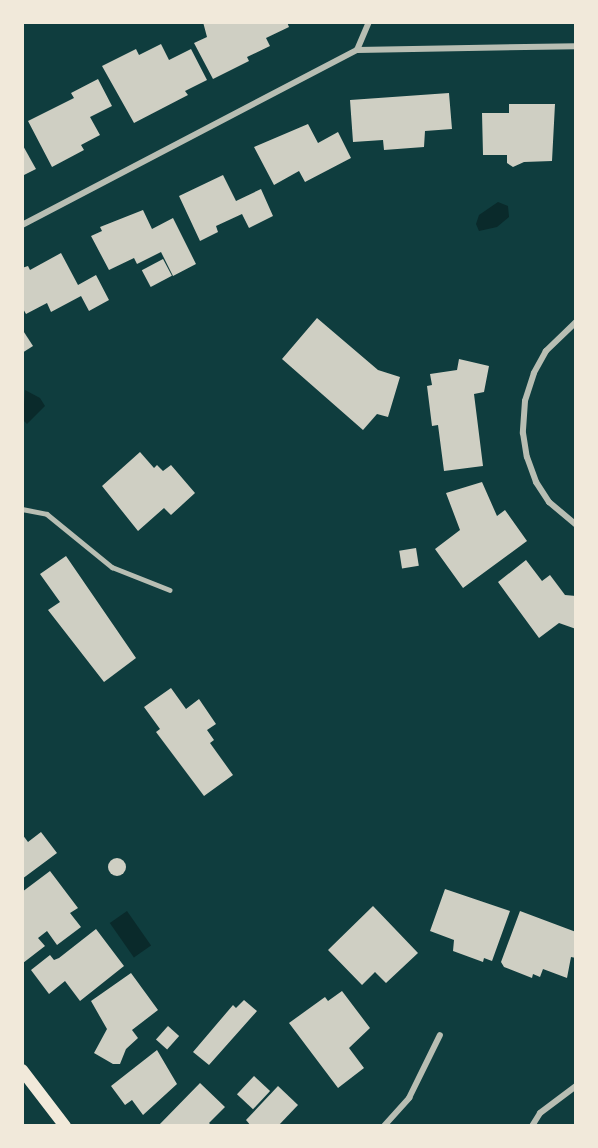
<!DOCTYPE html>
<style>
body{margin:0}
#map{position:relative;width:598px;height:1148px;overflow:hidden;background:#0f3d3e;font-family:Rubik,sans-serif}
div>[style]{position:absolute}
.water>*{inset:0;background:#0a2a2b;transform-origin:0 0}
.building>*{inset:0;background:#cfcfc3;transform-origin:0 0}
.round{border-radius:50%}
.service>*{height:4.5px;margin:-2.25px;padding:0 2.25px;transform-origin:2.25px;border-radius:2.25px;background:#b8beb3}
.minor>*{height:6px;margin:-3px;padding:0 3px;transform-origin:3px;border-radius:3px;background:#b8beb3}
.secondary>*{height:12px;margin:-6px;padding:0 6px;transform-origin:6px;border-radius:6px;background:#f1e9da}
span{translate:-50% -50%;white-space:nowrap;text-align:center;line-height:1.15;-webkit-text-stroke:6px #f1e9da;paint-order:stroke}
.frame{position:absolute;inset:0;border:24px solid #f1e9da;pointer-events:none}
</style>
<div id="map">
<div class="water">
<div style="clip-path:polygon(498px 202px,508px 206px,509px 217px,497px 227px,479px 231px,476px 224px,479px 215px)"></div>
<div style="clip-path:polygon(25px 390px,40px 398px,45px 406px,27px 424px,23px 420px)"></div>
<div style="left:127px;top:911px;width:42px;height:21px;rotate:55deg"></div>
</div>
<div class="building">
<div style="clip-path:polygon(287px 22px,289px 27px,266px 38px,270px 46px,247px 57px,249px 61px,213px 79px,194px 43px,207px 37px,203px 22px)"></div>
<div style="clip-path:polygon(161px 44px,169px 60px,191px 49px,207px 80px,185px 91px,188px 95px,134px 123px,102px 66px,136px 49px,139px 55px)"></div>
<div style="clip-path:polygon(98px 79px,112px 106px,90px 117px,100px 135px,81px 145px,84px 150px,52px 167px,28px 121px,74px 98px,71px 93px)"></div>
<div style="clip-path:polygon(449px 93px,452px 129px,425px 131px,424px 147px,384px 150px,383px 140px,353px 142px,350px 100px)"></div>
<div style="clip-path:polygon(509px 104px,555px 104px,552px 161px,524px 162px,513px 167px,507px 163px,507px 155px,483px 155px,482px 113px,509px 113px)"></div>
<div style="clip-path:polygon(308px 124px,318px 143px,338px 132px,351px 158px,305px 182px,299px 171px,274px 185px,254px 147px)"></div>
<div style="clip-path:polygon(22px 144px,36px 169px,22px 176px)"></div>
<div style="clip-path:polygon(223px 175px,236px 201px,261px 189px,273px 216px,249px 228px,242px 214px,216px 226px,218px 232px,200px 241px,179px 196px)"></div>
<div style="clip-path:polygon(143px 210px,152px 229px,173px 218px,196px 264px,173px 276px,161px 252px,137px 264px,134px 258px,109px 270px,91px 236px,102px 231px,100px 227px)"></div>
<div style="clip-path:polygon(61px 253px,78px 285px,96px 275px,109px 300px,89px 311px,81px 296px,51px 312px,47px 303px,26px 314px,22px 307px,22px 268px,28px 266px,30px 270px)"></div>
<div style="left:163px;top:259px;width:19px;height:24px;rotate:62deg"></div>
<div style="clip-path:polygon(317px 318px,378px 370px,400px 377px,388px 417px,377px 414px,363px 430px,282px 359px)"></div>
<div style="clip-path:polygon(22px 329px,33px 346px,22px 353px)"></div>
<div style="clip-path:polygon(459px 359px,489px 366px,484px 392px,474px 394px,483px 466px,444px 471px,438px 425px,432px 426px,427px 386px,432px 385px,430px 374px,457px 370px)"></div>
<div style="clip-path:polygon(140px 452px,154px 468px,157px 465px,163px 471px,171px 465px,195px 493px,171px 515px,164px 508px,138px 531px,102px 486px)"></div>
<div style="clip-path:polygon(482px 482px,497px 516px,505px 510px,527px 541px,463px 588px,435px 549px,460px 530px,446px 493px)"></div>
<div style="left:416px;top:548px;width:18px;height:17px;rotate:81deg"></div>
<div style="clip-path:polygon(66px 556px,136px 658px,104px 682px,48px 610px,60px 602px,40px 574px)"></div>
<div style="clip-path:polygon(526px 560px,542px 581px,550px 575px,565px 595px,576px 596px,576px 629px,559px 623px,539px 638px,498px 582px)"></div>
<div style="clip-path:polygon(171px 688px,186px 709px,199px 699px,216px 724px,207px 730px,214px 740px,210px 743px,233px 775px,204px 796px,156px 732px,160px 729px,144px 707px)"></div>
<div style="clip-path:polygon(41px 832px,57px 853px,22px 879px,22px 834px,28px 842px)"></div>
<div class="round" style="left:108px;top:858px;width:18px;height:18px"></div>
<div style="clip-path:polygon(50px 871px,78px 908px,70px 913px,81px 927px,57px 945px,47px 931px,38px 938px,45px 946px,23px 963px,22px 892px)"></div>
<div style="clip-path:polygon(445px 889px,510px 911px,492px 961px,484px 958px,483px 962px,453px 951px,454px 940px,430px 931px)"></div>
<div style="clip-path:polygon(373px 906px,418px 953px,386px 983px,375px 972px,362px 985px,328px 950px)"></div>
<div style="clip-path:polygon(520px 911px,576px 932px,576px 958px,571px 957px,567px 978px,543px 969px,540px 977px,533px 974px,532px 978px,504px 967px,501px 962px)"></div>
<div style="clip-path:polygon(96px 929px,124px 966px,80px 1001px,65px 981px,49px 994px,31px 970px,50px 955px,54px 960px,59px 958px)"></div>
<div style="clip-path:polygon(131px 973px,158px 1010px,132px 1030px,138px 1038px,126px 1049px,120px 1064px,113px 1064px,94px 1053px,107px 1029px,91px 1001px)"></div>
<div style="clip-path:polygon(342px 991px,370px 1028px,349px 1048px,364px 1068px,338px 1088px,289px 1023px,325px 997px,328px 1001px)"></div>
<div style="clip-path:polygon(244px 1000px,257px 1011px,209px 1065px,193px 1052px,233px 1005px,236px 1008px)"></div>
<div style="left:168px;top:1026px;width:15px;height:18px;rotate:42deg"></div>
<div style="clip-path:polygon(157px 1050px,177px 1084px,143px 1115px,132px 1100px,125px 1105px,111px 1086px)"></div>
<div style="left:254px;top:1076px;width:22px;height:25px;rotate:43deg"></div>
<div style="clip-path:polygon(200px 1083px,225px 1107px,209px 1123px,212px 1126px,158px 1126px)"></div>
<div style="clip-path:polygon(278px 1086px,298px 1105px,278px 1126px,251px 1126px,246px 1120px)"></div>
</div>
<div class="service">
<div style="left:22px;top:509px;width:25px;rotate:11deg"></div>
<div style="left:47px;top:514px;width:84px;rotate:39.2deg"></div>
<div style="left:112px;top:567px;width:62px;rotate:21.6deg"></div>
</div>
<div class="minor">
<div style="left:357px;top:50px;width:219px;rotate:-1deg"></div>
<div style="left:22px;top:225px;width:378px;rotate:-27.6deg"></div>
<div style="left:357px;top:50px;width:30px;rotate:-67deg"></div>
<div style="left:576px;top:322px;width:42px;rotate:136deg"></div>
<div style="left:546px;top:351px;width:25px;rotate:119deg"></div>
<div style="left:534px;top:373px;width:29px;rotate:108deg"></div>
<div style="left:525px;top:401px;width:32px;rotate:94deg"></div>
<div style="left:523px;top:433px;width:24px;rotate:81deg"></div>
<div style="left:527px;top:457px;width:27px;rotate:70deg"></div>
<div style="left:536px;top:482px;width:24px;rotate:57deg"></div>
<div style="left:549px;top:502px;width:35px;rotate:40deg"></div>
<div style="left:384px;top:1126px;width:38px;rotate:-48deg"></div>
<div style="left:409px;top:1098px;width:70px;rotate:-63.8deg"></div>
<div style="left:532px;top:1126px;width:15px;rotate:-58deg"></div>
<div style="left:540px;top:1113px;width:45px;rotate:-36.9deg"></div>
</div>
<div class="secondary">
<div style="left:22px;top:1070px;width:71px;rotate:52.5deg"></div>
</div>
<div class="frame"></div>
</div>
